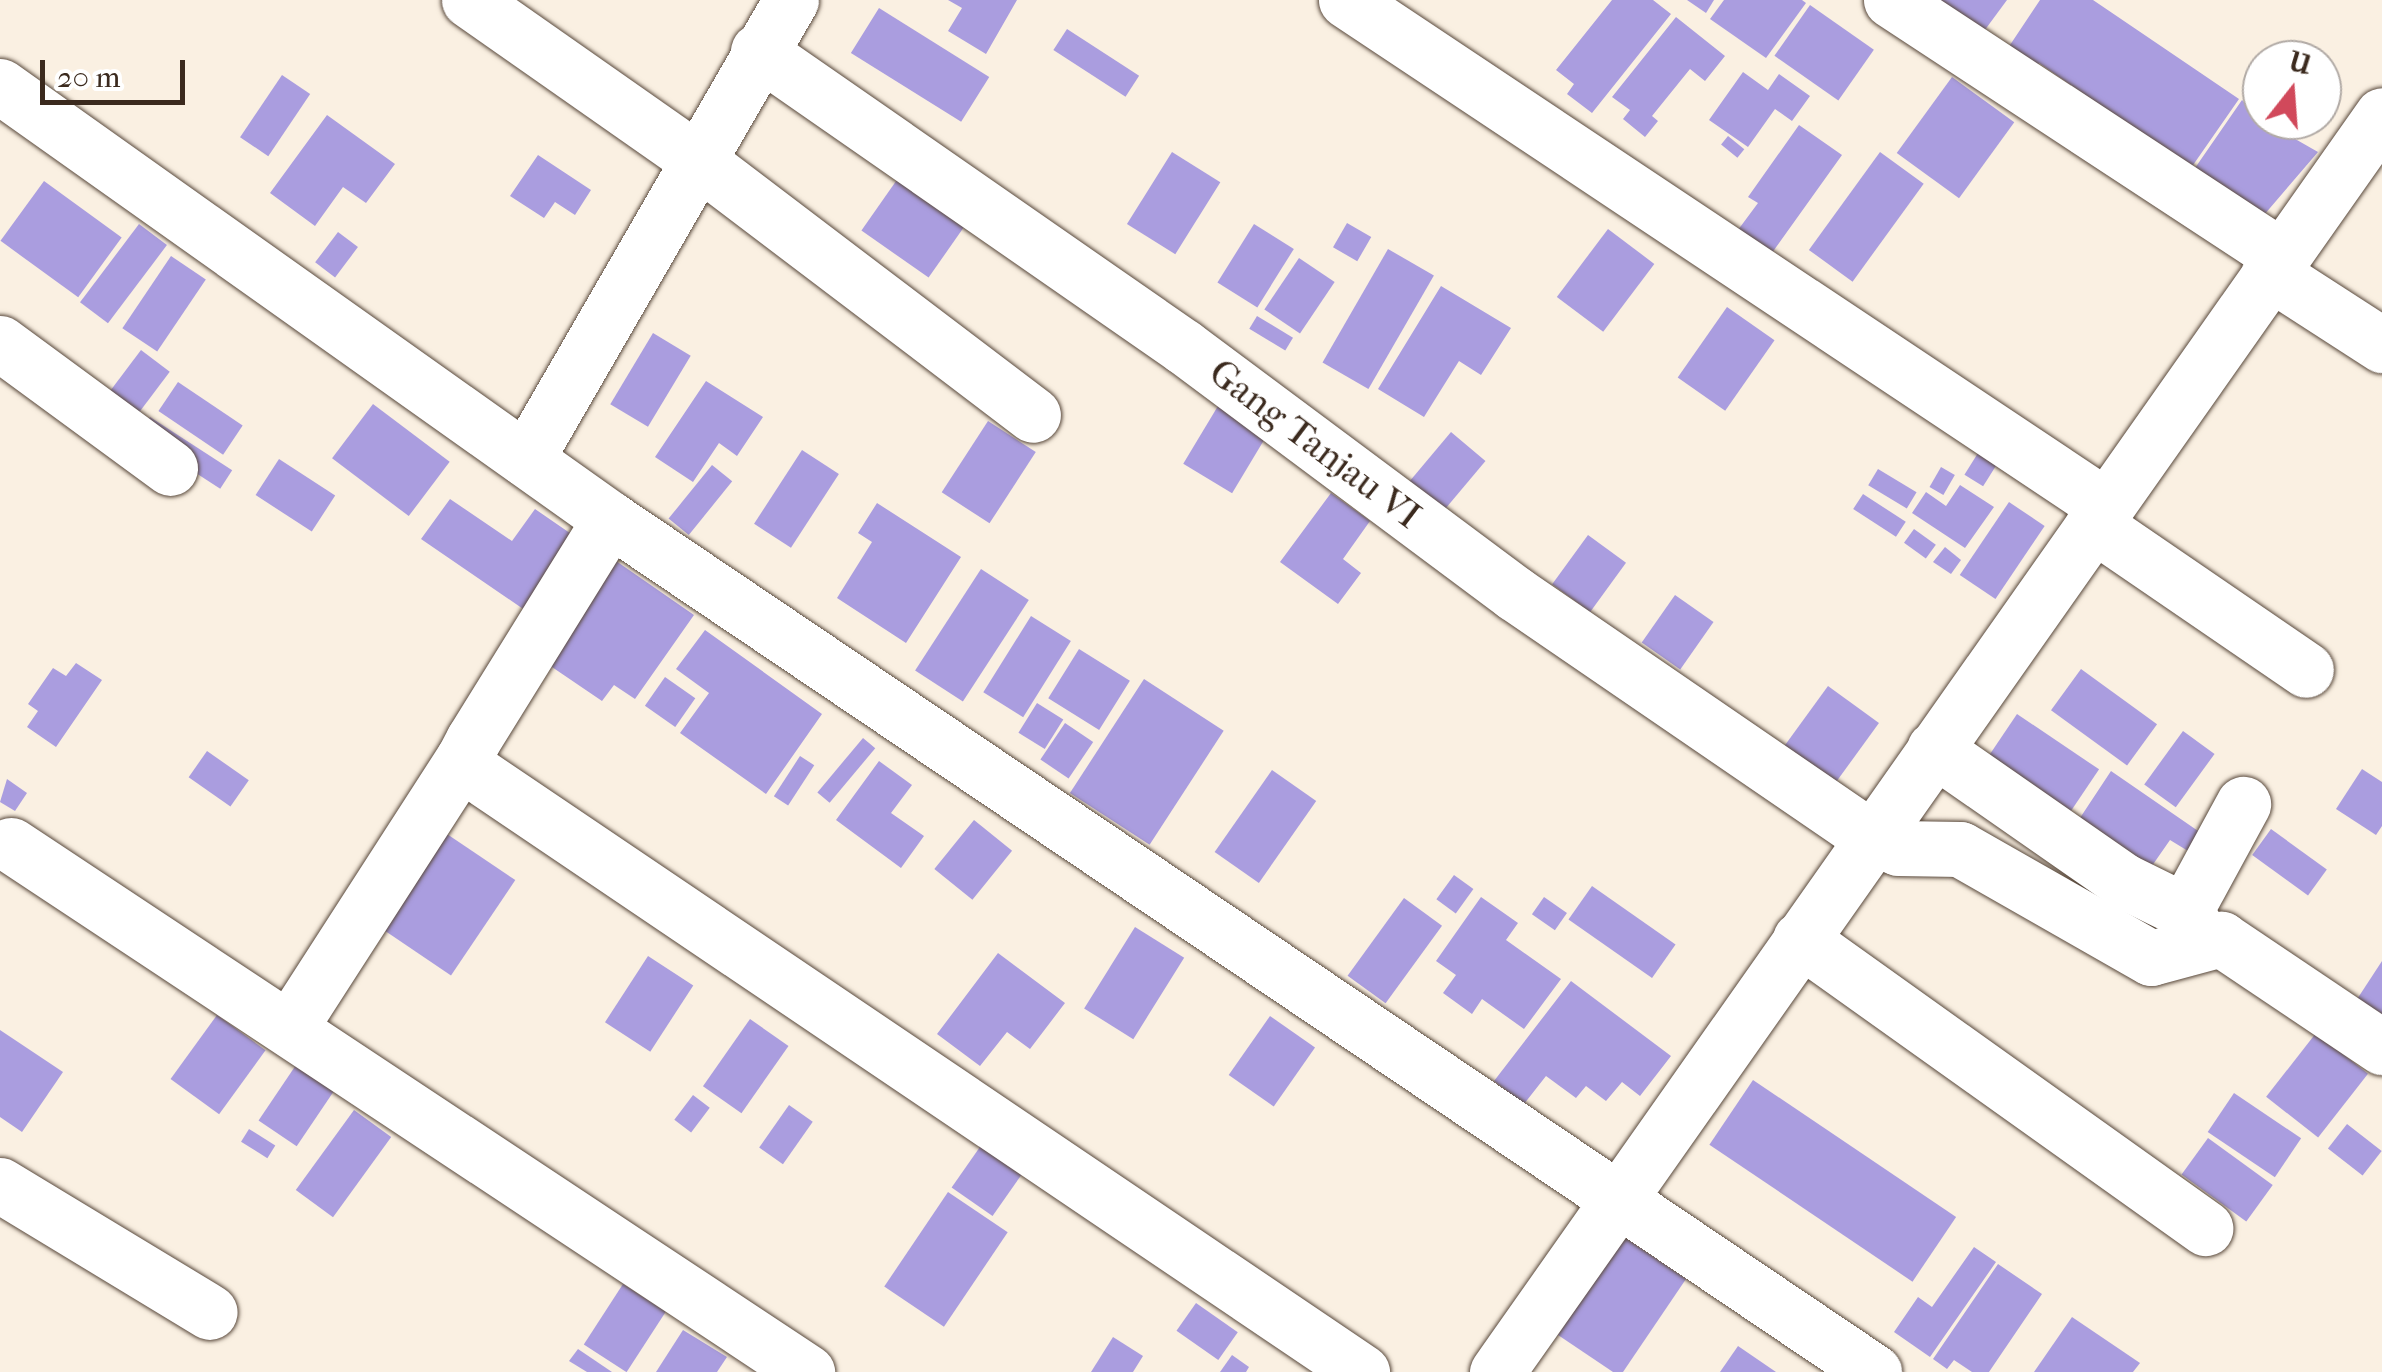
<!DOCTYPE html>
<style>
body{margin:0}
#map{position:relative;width:2382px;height:1372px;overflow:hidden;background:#faf0e2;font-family:"IM FELL French Canon",serif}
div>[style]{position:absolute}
.building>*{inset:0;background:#aa9ddf;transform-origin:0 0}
.roads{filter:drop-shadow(0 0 2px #58483b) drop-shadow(0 0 2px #58483b)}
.minor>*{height:55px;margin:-27.5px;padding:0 27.5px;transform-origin:27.5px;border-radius:27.5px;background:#fff}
span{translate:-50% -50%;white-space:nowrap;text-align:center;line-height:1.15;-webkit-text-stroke:8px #fff;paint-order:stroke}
.street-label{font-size:38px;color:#3b2a1e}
.north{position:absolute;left:2242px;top:40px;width:100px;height:100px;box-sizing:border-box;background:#fff;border:2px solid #b1aaa5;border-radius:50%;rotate:17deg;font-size:28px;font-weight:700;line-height:40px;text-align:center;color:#3b2a1e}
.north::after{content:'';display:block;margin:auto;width:35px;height:45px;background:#d1495b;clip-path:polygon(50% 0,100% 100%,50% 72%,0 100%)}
.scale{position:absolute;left:40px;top:60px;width:145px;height:45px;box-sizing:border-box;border:5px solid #3b2a1e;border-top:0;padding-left:12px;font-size:30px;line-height:35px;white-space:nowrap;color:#3b2a1e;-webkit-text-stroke:8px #fff;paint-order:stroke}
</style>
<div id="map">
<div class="building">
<div style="clip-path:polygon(948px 0,1017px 0,986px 54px,948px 31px,962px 8px)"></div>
<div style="clip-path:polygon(1612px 0,1653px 0,1671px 14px,1592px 113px,1567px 94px,1574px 84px,1556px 70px)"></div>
<div style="clip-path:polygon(1687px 0,1714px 0,1706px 13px)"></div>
<div style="clip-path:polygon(1724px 0,1802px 0,1806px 3px,1766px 58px,1710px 19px)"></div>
<div style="clip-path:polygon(1918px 0,2007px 0,1976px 42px)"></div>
<div style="clip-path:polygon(2040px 0,2093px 0,2239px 99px,2191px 168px,2039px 63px,2028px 79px,2000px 60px)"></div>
<div style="left:1810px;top:5px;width:78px;height:62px;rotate:35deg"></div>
<div style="left:879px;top:8px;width:130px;height:53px;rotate:32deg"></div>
<div style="clip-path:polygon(1676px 17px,1725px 56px,1705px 81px,1690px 69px,1652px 116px,1658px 121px,1645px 137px,1623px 119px,1630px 110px,1612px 97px)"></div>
<div style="left:1067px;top:29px;width:86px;height:25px;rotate:33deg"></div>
<div style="clip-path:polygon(1743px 72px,1768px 90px,1779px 74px,1810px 96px,1792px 121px,1775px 109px,1748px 147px,1709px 120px)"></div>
<div style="left:282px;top:75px;width:34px;height:75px;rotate:34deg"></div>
<div style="left:1952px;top:77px;width:77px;height:94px;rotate:36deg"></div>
<div style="clip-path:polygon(2242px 100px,2262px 120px,2318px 152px,2264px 215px,2195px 168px)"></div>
<div style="clip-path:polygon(327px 115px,395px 164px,366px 203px,343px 187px,315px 226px,270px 193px)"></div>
<div style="clip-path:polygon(1799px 125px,1842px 155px,1769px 257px,1735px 234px,1758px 203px,1748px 197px)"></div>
<div style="left:1728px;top:136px;width:21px;height:11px;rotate:39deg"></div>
<div style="left:1172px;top:152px;width:57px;height:85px;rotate:32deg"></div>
<div style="left:1880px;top:152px;width:54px;height:121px;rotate:36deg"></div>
<div style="clip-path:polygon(538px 155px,591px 190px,575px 215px,555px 202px,544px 218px,510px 196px)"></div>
<div style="left:901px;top:174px;width:82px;height:69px;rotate:35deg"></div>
<div style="left:44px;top:181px;width:96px;height:74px;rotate:36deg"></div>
<div style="left:1347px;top:223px;width:28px;height:28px;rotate:30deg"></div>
<div style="left:139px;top:224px;width:35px;height:98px;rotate:37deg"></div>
<div style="left:1254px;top:224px;width:47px;height:69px;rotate:32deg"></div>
<div style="left:1608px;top:229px;width:58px;height:85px;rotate:37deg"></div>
<div style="left:338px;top:232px;width:25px;height:38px;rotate:37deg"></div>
<div style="left:1388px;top:249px;width:53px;height:131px;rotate:30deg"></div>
<div style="left:171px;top:256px;width:42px;height:87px;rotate:34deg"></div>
<div style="left:1299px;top:258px;width:43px;height:62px;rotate:34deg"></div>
<div style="clip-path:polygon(1441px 286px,1511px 328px,1481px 375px,1459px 361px,1424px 417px,1378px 389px)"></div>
<div style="left:1727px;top:307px;width:58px;height:86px;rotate:35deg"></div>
<div style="left:1257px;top:316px;width:42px;height:15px;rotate:31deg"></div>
<div style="left:653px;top:333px;width:44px;height:83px;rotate:31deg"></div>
<div style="left:141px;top:350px;width:36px;height:56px;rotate:37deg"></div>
<div style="clip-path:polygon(706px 381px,763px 417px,737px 456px,719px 443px,693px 482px,655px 457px)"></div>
<div style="left:178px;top:382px;width:78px;height:35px;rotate:34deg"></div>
<div style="left:1227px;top:391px;width:57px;height:85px;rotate:31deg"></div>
<div style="left:373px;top:404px;width:96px;height:68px;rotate:37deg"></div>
<div style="left:150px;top:417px;width:98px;height:22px;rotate:33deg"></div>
<div style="left:988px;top:421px;width:57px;height:85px;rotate:33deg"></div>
<div style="left:1451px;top:432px;width:45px;height:80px;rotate:40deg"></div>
<div style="left:1983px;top:445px;width:22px;height:35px;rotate:32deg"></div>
<div style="left:802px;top:450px;width:44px;height:88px;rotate:33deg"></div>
<div style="left:279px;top:459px;width:67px;height:43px;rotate:33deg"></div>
<div style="left:712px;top:465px;width:26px;height:69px;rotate:39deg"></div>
<div style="left:1941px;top:467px;width:16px;height:23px;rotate:30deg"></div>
<div style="left:1878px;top:469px;width:45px;height:19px;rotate:31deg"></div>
<div style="clip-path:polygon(1960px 485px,1994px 507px,1965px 548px,1912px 513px,1926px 492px,1946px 506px)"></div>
<div style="clip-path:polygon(1331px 493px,1370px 521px,1343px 559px,1361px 573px,1338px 604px,1280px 562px)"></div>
<div style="left:1863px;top:494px;width:51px;height:18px;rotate:33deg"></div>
<div style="clip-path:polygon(450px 499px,512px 541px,535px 509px,580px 540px,529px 613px,421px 539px)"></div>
<div style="left:2009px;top:502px;width:43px;height:88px;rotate:34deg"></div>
<div style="clip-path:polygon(877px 503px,961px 557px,906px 643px,837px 598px,872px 542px,858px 533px)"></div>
<div style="left:1914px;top:529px;width:27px;height:17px;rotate:36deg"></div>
<div style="left:1588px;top:535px;width:47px;height:61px;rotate:36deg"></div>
<div style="clip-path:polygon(1945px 547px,1961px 560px,1951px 574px,1933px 562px)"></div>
<div style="clip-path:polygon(606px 554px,694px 615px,635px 699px,614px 685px,602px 701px,549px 665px)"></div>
<div style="left:981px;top:569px;width:57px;height:121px;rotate:33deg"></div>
<div style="left:1675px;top:595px;width:47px;height:58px;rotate:35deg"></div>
<div style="left:1031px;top:616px;width:47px;height:90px;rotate:32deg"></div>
<div style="clip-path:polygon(705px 630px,822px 714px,766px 794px,680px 733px,709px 693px,676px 669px)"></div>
<div style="left:1079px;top:649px;width:60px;height:58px;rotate:32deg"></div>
<div style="clip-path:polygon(76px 663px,102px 680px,56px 747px,27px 727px,38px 711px,28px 704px,53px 668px,66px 676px)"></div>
<div style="left:2081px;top:669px;width:94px;height:51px;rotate:36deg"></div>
<div style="left:665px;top:677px;width:37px;height:35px;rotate:35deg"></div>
<div style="left:1144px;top:679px;width:95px;height:136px;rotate:33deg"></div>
<div style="left:1828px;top:686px;width:63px;height:90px;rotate:36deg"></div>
<div style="left:1037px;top:703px;width:31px;height:35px;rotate:32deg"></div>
<div style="left:2017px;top:714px;width:99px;height:53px;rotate:34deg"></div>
<div style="left:1065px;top:723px;width:34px;height:44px;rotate:34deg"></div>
<div style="left:2183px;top:731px;width:39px;height:66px;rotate:36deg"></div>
<div style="left:863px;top:738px;width:16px;height:71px;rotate:40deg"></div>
<div style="left:207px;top:751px;width:51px;height:32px;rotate:35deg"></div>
<div style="left:800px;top:756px;width:17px;height:48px;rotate:33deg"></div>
<div style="clip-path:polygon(879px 761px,912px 785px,891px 813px,924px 836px,901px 868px,836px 820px)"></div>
<div style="clip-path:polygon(2362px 769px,2382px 782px,2382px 826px,2376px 835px,2336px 809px)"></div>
<div style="left:1272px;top:770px;width:54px;height:100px;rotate:35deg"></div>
<div style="clip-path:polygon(2111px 771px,2201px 833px,2188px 851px,2170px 840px,2147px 873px,2076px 824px)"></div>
<div style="clip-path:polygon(7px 779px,27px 793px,15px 811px,0 802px)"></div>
<div style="left:974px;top:820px;width:49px;height:63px;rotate:39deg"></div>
<div style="left:2271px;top:829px;width:69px;height:32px;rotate:36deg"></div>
<div style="left:444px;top:832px;width:86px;height:115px;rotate:34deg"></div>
<div style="left:1454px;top:875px;width:24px;height:30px;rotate:36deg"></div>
<div style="left:1592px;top:886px;width:102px;height:41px;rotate:35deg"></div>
<div style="clip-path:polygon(1481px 897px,1518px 923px,1506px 940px,1561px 979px,1524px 1029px,1482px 999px,1472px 1014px,1443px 993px,1456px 975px,1436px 961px)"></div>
<div style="left:1544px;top:897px;width:28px;height:21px;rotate:35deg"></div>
<div style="left:1404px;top:898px;width:47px;height:96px;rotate:36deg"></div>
<div style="left:1135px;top:927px;width:58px;height:96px;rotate:32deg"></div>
<div style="clip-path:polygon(998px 953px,1065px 1003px,1030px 1049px,1007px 1032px,980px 1066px,937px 1034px)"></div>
<div style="left:648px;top:956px;width:54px;height:79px;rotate:33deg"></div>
<div style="clip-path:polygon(2382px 961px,2382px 1034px,2348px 1013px)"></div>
<div style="clip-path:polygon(1571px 981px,1671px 1056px,1640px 1096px,1622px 1082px,1606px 1101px,1586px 1086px,1576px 1098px,1546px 1076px,1524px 1104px,1494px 1081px)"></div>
<div style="left:217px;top:1015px;width:60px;height:79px;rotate:36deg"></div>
<div style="left:1270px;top:1016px;width:55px;height:72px;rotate:35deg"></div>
<div style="left:750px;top:1019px;width:47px;height:82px;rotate:35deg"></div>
<div style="clip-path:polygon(0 1030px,63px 1072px,22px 1132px,0 1117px)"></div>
<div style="left:2316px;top:1033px;width:66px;height:81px;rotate:38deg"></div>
<div style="left:296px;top:1065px;width:46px;height:67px;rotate:34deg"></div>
<div style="left:1753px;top:1080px;width:245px;height:78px;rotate:34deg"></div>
<div style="left:2234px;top:1093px;width:81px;height:47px;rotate:34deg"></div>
<div style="left:693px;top:1095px;width:21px;height:31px;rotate:37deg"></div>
<div style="left:789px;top:1105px;width:29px;height:52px;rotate:35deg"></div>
<div style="left:354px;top:1110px;width:46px;height:99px;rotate:36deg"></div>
<div style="left:2347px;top:1124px;width:44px;height:31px;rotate:38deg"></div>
<div style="left:249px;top:1129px;width:31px;height:15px;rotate:32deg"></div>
<div style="left:2208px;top:1138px;width:80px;height:45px;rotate:36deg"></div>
<div style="left:982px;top:1144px;width:50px;height:53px;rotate:35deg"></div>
<div style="left:948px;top:1192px;width:72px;height:114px;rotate:34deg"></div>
<div style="clip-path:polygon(1624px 1237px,1686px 1279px,1623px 1372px,1613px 1372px,1558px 1335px)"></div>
<div style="clip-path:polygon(1974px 1247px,1996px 1262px,1930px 1357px,1894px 1332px,1918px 1297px,1932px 1307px)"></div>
<div style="clip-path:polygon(1998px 1264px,2042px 1294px,1989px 1372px,1972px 1372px,1954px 1360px,1947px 1369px,1933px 1359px)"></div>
<div style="left:623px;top:1284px;width:51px;height:72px;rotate:33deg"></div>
<div style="left:1196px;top:1303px;width:51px;height:34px;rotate:35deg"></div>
<div style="clip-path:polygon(2072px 1317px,2140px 1363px,2133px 1372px,2034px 1372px)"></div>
<div style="clip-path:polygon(683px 1330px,727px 1357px,717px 1372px,656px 1372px)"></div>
<div style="clip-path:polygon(1113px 1337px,1143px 1356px,1133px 1372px,1091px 1372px)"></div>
<div style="clip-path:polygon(1738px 1346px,1776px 1372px,1720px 1372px)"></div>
<div style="clip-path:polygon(578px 1349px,612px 1372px,587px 1372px,569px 1361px)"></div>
<div style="clip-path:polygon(1232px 1355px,1249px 1367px,1246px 1372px,1220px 1372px)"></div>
</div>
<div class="roads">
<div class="minor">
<div style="left:469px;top:0;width:277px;rotate:35deg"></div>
<div style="left:696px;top:159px;width:423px;rotate:37.2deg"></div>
<div style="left:1346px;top:0;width:913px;rotate:33.66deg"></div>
<div style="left:1891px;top:0;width:466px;rotate:33.3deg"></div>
<div style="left:758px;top:51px;width:519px;rotate:34.79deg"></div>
<div style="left:1184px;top:347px;width:412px;rotate:36.7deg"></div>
<div style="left:1514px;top:593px;width:432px;rotate:34.4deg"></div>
<div style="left:1871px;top:837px;width:29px;rotate:22deg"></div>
<div style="left:1898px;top:848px;width:62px;rotate:0.9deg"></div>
<div style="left:1960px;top:849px;width:220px;rotate:29.7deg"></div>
<div style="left:2151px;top:958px;width:73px;rotate:-15.2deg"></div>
<div style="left:2221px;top:939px;width:194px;rotate:33.9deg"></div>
<div style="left:0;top:86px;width:748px;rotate:35.37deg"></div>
<div style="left:610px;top:519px;width:1525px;rotate:34.01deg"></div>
<div style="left:2269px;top:272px;width:135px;rotate:32.9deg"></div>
<div style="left:0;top:343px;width:211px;rotate:36.3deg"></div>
<div style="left:526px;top:459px;width:530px;rotate:-60deg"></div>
<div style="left:610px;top:519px;width:260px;rotate:121.8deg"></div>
<div style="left:473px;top:740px;width:21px;rotate:118deg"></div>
<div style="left:463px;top:759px;width:10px;rotate:61deg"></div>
<div style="left:468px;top:768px;width:1079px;rotate:34.04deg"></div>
<div style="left:2093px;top:524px;width:258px;rotate:34.4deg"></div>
<div style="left:1934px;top:749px;width:231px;rotate:34.8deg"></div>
<div style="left:2124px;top:881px;width:68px;rotate:26.2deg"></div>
<div style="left:2185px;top:911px;width:35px;rotate:57deg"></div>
<div style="left:11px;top:845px;width:955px;rotate:33.51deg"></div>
<div style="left:2185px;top:911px;width:122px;rotate:-61.5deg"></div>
<div style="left:1800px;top:939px;width:498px;rotate:35.5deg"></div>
<div style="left:290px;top:1027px;width:319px;rotate:-57.2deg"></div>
<div style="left:0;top:1185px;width:245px;rotate:31.2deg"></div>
<div style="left:1497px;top:1372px;width:1537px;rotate:-54.85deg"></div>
</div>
</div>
<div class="street-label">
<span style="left:1315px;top:444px;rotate:37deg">Gang Tanjau VI</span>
</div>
<div class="north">U</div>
<div class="scale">20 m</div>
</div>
